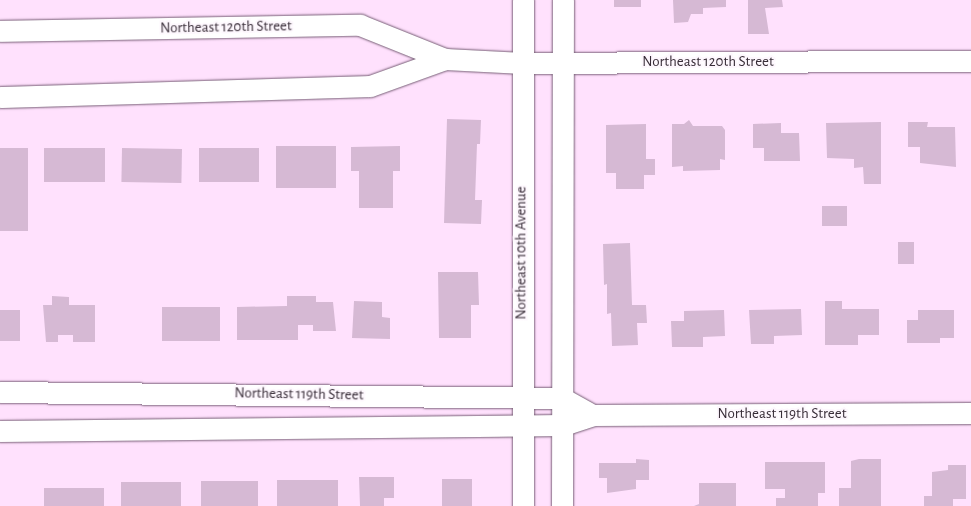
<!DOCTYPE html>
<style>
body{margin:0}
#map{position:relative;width:971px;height:506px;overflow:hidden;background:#ffe1fd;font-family:"Alegreya Sans",sans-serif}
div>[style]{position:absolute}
.building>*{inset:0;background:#d6b9d4;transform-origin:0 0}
.roads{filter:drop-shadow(0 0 1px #785f77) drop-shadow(0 0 1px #785f77)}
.minor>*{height:21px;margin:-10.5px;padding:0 10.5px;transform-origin:10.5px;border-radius:10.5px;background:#fff}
span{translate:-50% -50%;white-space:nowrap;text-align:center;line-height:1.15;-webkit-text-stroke:4px #fdf7fd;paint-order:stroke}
.street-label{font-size:15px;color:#372c37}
</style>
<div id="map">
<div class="building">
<div style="left:614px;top:0;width:27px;height:7px"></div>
<div style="clip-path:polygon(673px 0,726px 0,726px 7px,703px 8px,703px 14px,691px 14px,688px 22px,674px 23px)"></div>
<div style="clip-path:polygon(748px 0,782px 0,783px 7px,765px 8px,769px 34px,748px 34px)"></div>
<div style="clip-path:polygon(447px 119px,481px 120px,480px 144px,477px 144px,475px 200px,482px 200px,481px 224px,444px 223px)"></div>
<div style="clip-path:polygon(689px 120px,693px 126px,722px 126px,725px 130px,725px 160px,720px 159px,720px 170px,683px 171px,683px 166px,672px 167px,672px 124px,684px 124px)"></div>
<div style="clip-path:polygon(881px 122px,881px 184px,864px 184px,863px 167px,854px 168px,854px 159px,827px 158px,826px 123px)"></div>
<div style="clip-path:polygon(908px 122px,928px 122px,927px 127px,955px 127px,956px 167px,920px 163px,920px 147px,908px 147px)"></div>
<div style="clip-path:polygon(781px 123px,781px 133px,799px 133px,800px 161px,764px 161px,764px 148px,753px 148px,753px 124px)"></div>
<div style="clip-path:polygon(646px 124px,646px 159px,655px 159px,655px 175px,644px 175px,644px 189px,616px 189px,616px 173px,606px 173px,606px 125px)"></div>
<div style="left:276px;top:146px;width:60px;height:42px"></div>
<div style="clip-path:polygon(400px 146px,400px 171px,393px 171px,393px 208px,359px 208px,359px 171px,351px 171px,351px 147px)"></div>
<div style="left:0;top:148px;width:28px;height:83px"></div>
<div style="left:105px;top:148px;width:34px;height:61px;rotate:90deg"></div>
<div style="left:122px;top:148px;width:60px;height:34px;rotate:1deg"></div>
<div style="left:199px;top:148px;width:60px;height:34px"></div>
<div style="left:822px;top:206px;width:25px;height:20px"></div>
<div style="left:898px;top:242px;width:16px;height:22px"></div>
<div style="clip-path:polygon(630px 243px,632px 305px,646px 305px,647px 323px,637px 323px,638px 345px,612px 346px,611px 313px,607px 314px,607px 284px,604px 285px,603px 244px)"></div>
<div style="clip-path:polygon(438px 272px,478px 272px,479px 305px,471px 305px,471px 338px,439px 338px)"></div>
<div style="clip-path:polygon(52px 296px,69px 297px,69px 305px,95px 305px,95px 342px,73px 342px,73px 335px,58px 335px,58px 342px,46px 342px,43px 305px,52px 305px)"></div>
<div style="clip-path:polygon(287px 296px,316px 296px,316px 302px,333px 302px,336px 331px,313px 331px,313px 325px,298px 325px,298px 340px,237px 340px,237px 307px,287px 306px)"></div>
<div style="clip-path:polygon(354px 301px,382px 302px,382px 317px,390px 318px,390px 339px,352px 338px)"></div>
<div style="clip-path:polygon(825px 301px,842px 301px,842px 309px,879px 309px,879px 335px,858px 335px,858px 345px,825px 345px)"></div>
<div style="left:162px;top:307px;width:58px;height:34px"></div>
<div style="clip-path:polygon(801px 309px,802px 335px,774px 336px,774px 344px,751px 344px,749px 310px)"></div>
<div style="left:0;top:310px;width:20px;height:31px"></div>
<div style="clip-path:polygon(724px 310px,725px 336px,703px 337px,703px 347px,672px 347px,671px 321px,684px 321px,684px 311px)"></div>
<div style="clip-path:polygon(918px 310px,954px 310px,954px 338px,940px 338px,940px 343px,907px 343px,907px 320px,918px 320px)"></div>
<div style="clip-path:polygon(636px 459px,649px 460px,649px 480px,636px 480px,636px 489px,607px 493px,607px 478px,599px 478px,599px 463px,636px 463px)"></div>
<div style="clip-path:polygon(859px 459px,881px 459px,881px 506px,839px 506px,839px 488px,851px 488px,851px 461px)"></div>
<div style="clip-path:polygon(765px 462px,825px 462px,825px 493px,818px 493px,818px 506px,776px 506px,776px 498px,785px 498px,785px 489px,765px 489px)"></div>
<div style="clip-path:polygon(948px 465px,966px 465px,966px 499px,953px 499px,953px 506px,924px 506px,924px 496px,932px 496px,932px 472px,948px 470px)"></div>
<div style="clip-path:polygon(359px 477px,394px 477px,394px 498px,384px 498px,384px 506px,360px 506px)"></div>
<div style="left:442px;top:479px;width:30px;height:27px"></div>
<div style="left:277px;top:480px;width:61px;height:26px"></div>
<div style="left:258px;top:481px;width:25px;height:57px;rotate:90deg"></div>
<div style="left:181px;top:482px;width:24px;height:60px;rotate:90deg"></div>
<div style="clip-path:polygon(699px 483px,736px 483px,736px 506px,694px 506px,699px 504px)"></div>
<div style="left:44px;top:488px;width:60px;height:18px"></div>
</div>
<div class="roads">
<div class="minor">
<div style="left:0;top:31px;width:360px;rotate:-1deg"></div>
<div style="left:360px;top:25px;width:92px;rotate:21.8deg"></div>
<div style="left:445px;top:59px;width:78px;rotate:2.9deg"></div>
<div style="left:523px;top:63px;width:448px;rotate:-0.3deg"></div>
<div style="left:0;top:97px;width:370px;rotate:-1.7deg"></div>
<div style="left:370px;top:86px;width:80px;rotate:-19.8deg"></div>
<div style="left:0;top:392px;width:562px;rotate:0.61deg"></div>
<div style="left:562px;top:398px;width:35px;rotate:29deg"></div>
<div style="left:0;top:431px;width:563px;rotate:-0.61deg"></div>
<div style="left:563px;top:425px;width:32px;rotate:-18deg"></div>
<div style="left:593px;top:415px;width:378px;rotate:-0.3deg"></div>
<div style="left:523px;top:506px;width:506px;rotate:-90deg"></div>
<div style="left:562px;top:506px;width:506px;rotate:-89.89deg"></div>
</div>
</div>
<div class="street-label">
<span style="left:226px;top:27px;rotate:-1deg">Northeast 120th Street</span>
<span style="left:708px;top:62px">Northeast 120th Street</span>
<span style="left:521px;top:253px;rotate:-90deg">Northeast 10th Avenue</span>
<span style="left:299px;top:394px;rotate:1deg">Northeast 119th Street</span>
<span style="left:782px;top:414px">Northeast 119th Street</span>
</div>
</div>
